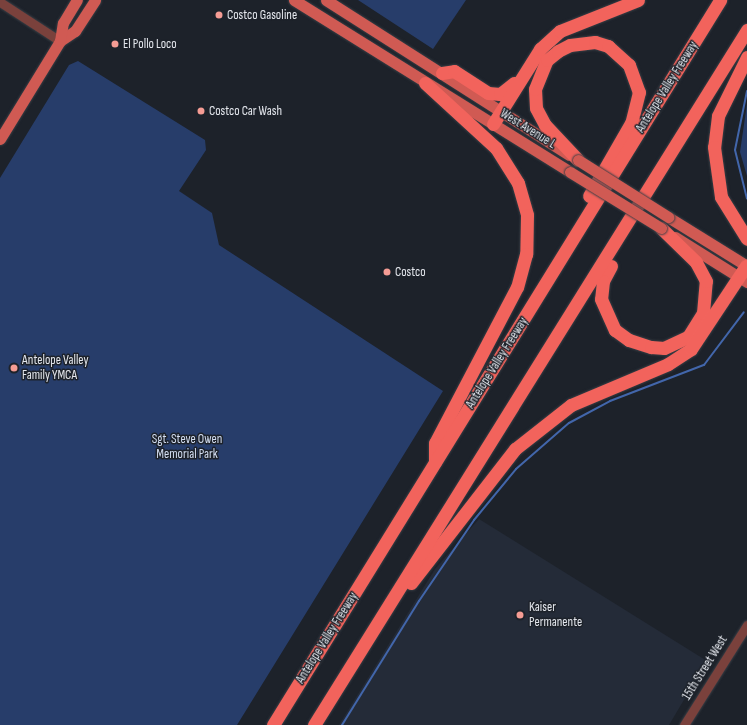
<!DOCTYPE html>
<style>
body{margin:0}
#map{position:relative;width:747px;height:725px;overflow:hidden;background:#1d222a;font-family:"Sofia Sans Condensed",sans-serif}
div>[style]{position:absolute}
.built>*{inset:0;background:#242b38}
.green>*{inset:0;background:#273d6a}
.stream>*{height:2px;margin:-1px;padding:0 1px;transform-origin:1px;border-radius:1px;background:#4266ab}
.roads{filter:drop-shadow(0 0 1px #393e45) drop-shadow(0 0 1px #393e45)}
.minor>*{height:9px;margin:-4.5px;padding:0 4.5px;transform-origin:4.5px;border-radius:4.5px;background:#7a413c}
.major>*{height:11px;margin:-5.5px;padding:0 5.5px;transform-origin:5.5px;border-radius:5.5px;background:#d05a53}
.highway>*{height:13px;margin:-6.5px;padding:0 6.5px;transform-origin:6.5px;border-radius:6.5px;background:#f2635c}
.bridges{filter:drop-shadow(0 0 1px #393e45) drop-shadow(0 0 1px #393e45)}
.major-bridge>*{height:11px;margin:-5.5px;padding:0 5.5px;transform-origin:5.5px;border-radius:5.5px;background:#d05a53}
.dots>*{width:11px;height:11px;translate:-50% -50%;box-sizing:border-box;border:2px solid #1d222a;border-radius:50%}
span{translate:-50% -50%;white-space:nowrap;text-align:center;line-height:1.15;-webkit-text-stroke:3px #1d222a;paint-order:stroke}
.poi-label{font-size:13px;color:#e4e7ed}
.left{translate:0 -50%;text-align:left}
.street-label{font-size:13px;color:#e4e7ed}
.park-label{font-size:13px;color:#d4dff3}
</style>
<div id="map">
<div class="built">
<div style="clip-path:polygon(479px 519px,707px 661px,669px 725px,339px 725px,435px 569px)"></div>
</div>
<div class="green">
<div style="clip-path:polygon(358px 0,466px 0,433px 49px)"></div>
<div style="clip-path:polygon(78px 61px,205px 140px,206px 150px,179px 191px,212px 213px,219px 245px,443px 391px,237px 725px,0 725px,0 178px,69px 65px)"></div>
<div style="clip-path:polygon(747px 104px,747px 176px,740px 152px)"></div>
</div>
<div class="stream">
<div style="left:747px;top:91px;width:60px;rotate:101.5deg"></div>
<div style="left:735px;top:150px;width:50px;rotate:76.2deg"></div>
<div style="left:342px;top:725px;width:146px;rotate:-58.2deg"></div>
<div style="left:419px;top:601px;width:98px;rotate:-55.8deg"></div>
<div style="left:474px;top:520px;width:66px;rotate:-50.5deg"></div>
<div style="left:516px;top:469px;width:70px;rotate:-41deg"></div>
<div style="left:569px;top:423px;width:47px;rotate:-28.2deg"></div>
<div style="left:610px;top:401px;width:101px;rotate:-21deg"></div>
<div style="left:704px;top:365px;width:66px;rotate:-53deg"></div>
</div>
<div class="roads">
<div class="minor">
<div style="left:0;top:2px;width:72px;rotate:33deg"></div>
<div style="left:684px;top:725px;width:118px;rotate:-57.8deg"></div>
</div>
<div class="major">
<div style="left:294px;top:0;width:325px;rotate:31.9deg"></div>
<div style="left:326px;top:0;width:288px;rotate:32.5deg"></div>
<div style="left:60px;top:41px;width:18px;rotate:-34deg"></div>
<div style="left:75px;top:31px;width:37px;rotate:-57deg"></div>
<div style="left:0;top:139px;width:115px;rotate:-58.5deg"></div>
<div style="left:60px;top:41px;width:18px;rotate:-81deg"></div>
<div style="left:63px;top:23px;width:27px;rotate:-59deg"></div>
<div style="left:668px;top:217px;width:93px;rotate:31.8deg"></div>
<div style="left:675px;top:237px;width:85px;rotate:32deg"></div>
</div>
<div class="highway">
<div style="left:747px;top:57px;width:66px;rotate:116.2deg"></div>
<div style="left:718px;top:116px;width:31px;rotate:97deg"></div>
<div style="left:714px;top:147px;width:50px;rotate:82deg"></div>
<div style="left:721px;top:197px;width:49px;rotate:58.2deg"></div>
<div style="left:442px;top:73px;width:12px;rotate:-9deg"></div>
<div style="left:454px;top:71px;width:40px;rotate:32.9deg"></div>
<div style="left:488px;top:93px;width:12px;rotate:5deg"></div>
<div style="left:500px;top:94px;width:18px;rotate:-38deg"></div>
<div style="left:425px;top:83px;width:96px;rotate:42.5deg"></div>
<div style="left:496px;top:148px;width:41px;rotate:57.8deg"></div>
<div style="left:518px;top:183px;width:33px;rotate:74deg"></div>
<div style="left:527px;top:215px;width:39px;rotate:91deg"></div>
<div style="left:526px;top:254px;width:34px;rotate:105deg"></div>
<div style="left:517px;top:287px;width:176px;rotate:117.7deg"></div>
<div style="left:435px;top:443px;width:19px;rotate:90deg"></div>
<div style="left:493px;top:124px;width:89px;rotate:-57.9deg"></div>
<div style="left:540px;top:49px;width:27px;rotate:-42deg"></div>
<div style="left:560px;top:31px;width:84px;rotate:-21.7deg"></div>
<div style="left:578px;top:160px;width:48px;rotate:-133.3deg"></div>
<div style="left:545px;top:125px;width:19px;rotate:-118deg"></div>
<div style="left:536px;top:108px;width:19px;rotate:-93deg"></div>
<div style="left:535px;top:89px;width:31px;rotate:-68deg"></div>
<div style="left:547px;top:60px;width:14px;rotate:-39deg"></div>
<div style="left:558px;top:51px;width:13px;rotate:-27deg"></div>
<div style="left:570px;top:45px;width:25px;rotate:-7deg"></div>
<div style="left:595px;top:42px;width:14px;rotate:17deg"></div>
<div style="left:608px;top:46px;width:28px;rotate:42deg"></div>
<div style="left:629px;top:65px;width:29px;rotate:70deg"></div>
<div style="left:639px;top:92px;width:32px;rotate:104deg"></div>
<div style="left:631px;top:123px;width:84px;rotate:119.9deg"></div>
<div style="left:611px;top:266px;width:17px;rotate:118deg"></div>
<div style="left:603px;top:281px;width:18px;rotate:96deg"></div>
<div style="left:601px;top:299px;width:34px;rotate:66deg"></div>
<div style="left:615px;top:330px;width:17px;rotate:36deg"></div>
<div style="left:629px;top:340px;width:23px;rotate:18deg"></div>
<div style="left:651px;top:347px;width:13px;rotate:4deg"></div>
<div style="left:664px;top:348px;width:26px;rotate:-25deg"></div>
<div style="left:688px;top:337px;width:28px;rotate:-58deg"></div>
<div style="left:703px;top:313px;width:32px;rotate:-85deg"></div>
<div style="left:706px;top:281px;width:21px;rotate:-118deg"></div>
<div style="left:696px;top:262px;width:49px;rotate:-135.8deg"></div>
<div style="left:411px;top:583px;width:170px;rotate:-52.2deg"></div>
<div style="left:515px;top:449px;width:71px;rotate:-38.2deg"></div>
<div style="left:571px;top:405px;width:105px;rotate:-22.9deg"></div>
<div style="left:668px;top:364px;width:27px;rotate:-33deg"></div>
<div style="left:691px;top:349px;width:100px;rotate:-56.5deg"></div>
<div style="left:273px;top:725px;width:852px;rotate:-58.34deg"></div>
<div style="left:314px;top:725px;width:819px;rotate:-58.08deg"></div>
</div>
</div>
<div class="bridges">
<div class="major-bridge">
<div style="left:578px;top:160px;width:107px;rotate:32.3deg"></div>
<div style="left:570px;top:172px;width:107px;rotate:31.6deg"></div>
</div>
</div>
<div class="dots">
<div style="left:219px;top:15px;background:#f59c94"></div>
<div style="left:115px;top:44px;background:#f59c94"></div>
<div style="left:201px;top:111px;background:#f59c94"></div>
<div style="left:387px;top:272px;background:#f59c94"></div>
<div style="left:14px;top:368px;background:#f59c94"></div>
<div style="left:520px;top:615px;background:#f59c94"></div>
</div>
<div class="poi-label">
<span class="left" style="left:227px;top:15px">Costco Gasoline</span>
<span class="left" style="left:123px;top:44px">El Pollo Loco</span>
<span class="left" style="left:209px;top:111px">Costco Car Wash</span>
<span class="left" style="left:395px;top:272px">Costco</span>
<span class="left" style="left:22px;top:368px">Antelope Valley<br>Family YMCA</span>
<span class="left" style="left:529px;top:615px">Kaiser<br>Permanente</span>
</div>
<div class="street-label">
<span style="left:667px;top:87px;rotate:-58deg">Antelope Valley Freeway</span>
<span style="left:528px;top:129px;rotate:32deg">West Avenue L</span>
<span style="left:497px;top:363px;rotate:-58deg">Antelope Valley Freeway</span>
<span style="left:327px;top:638px;rotate:-58deg">Antelope Valley Freeway</span>
<span style="left:705px;top:668px;rotate:-58deg">15th Street West</span>
</div>
<div class="park-label">
<span style="left:187px;top:447px">Sgt. Steve Owen<br>Memorial Park</span>
</div>
</div>
